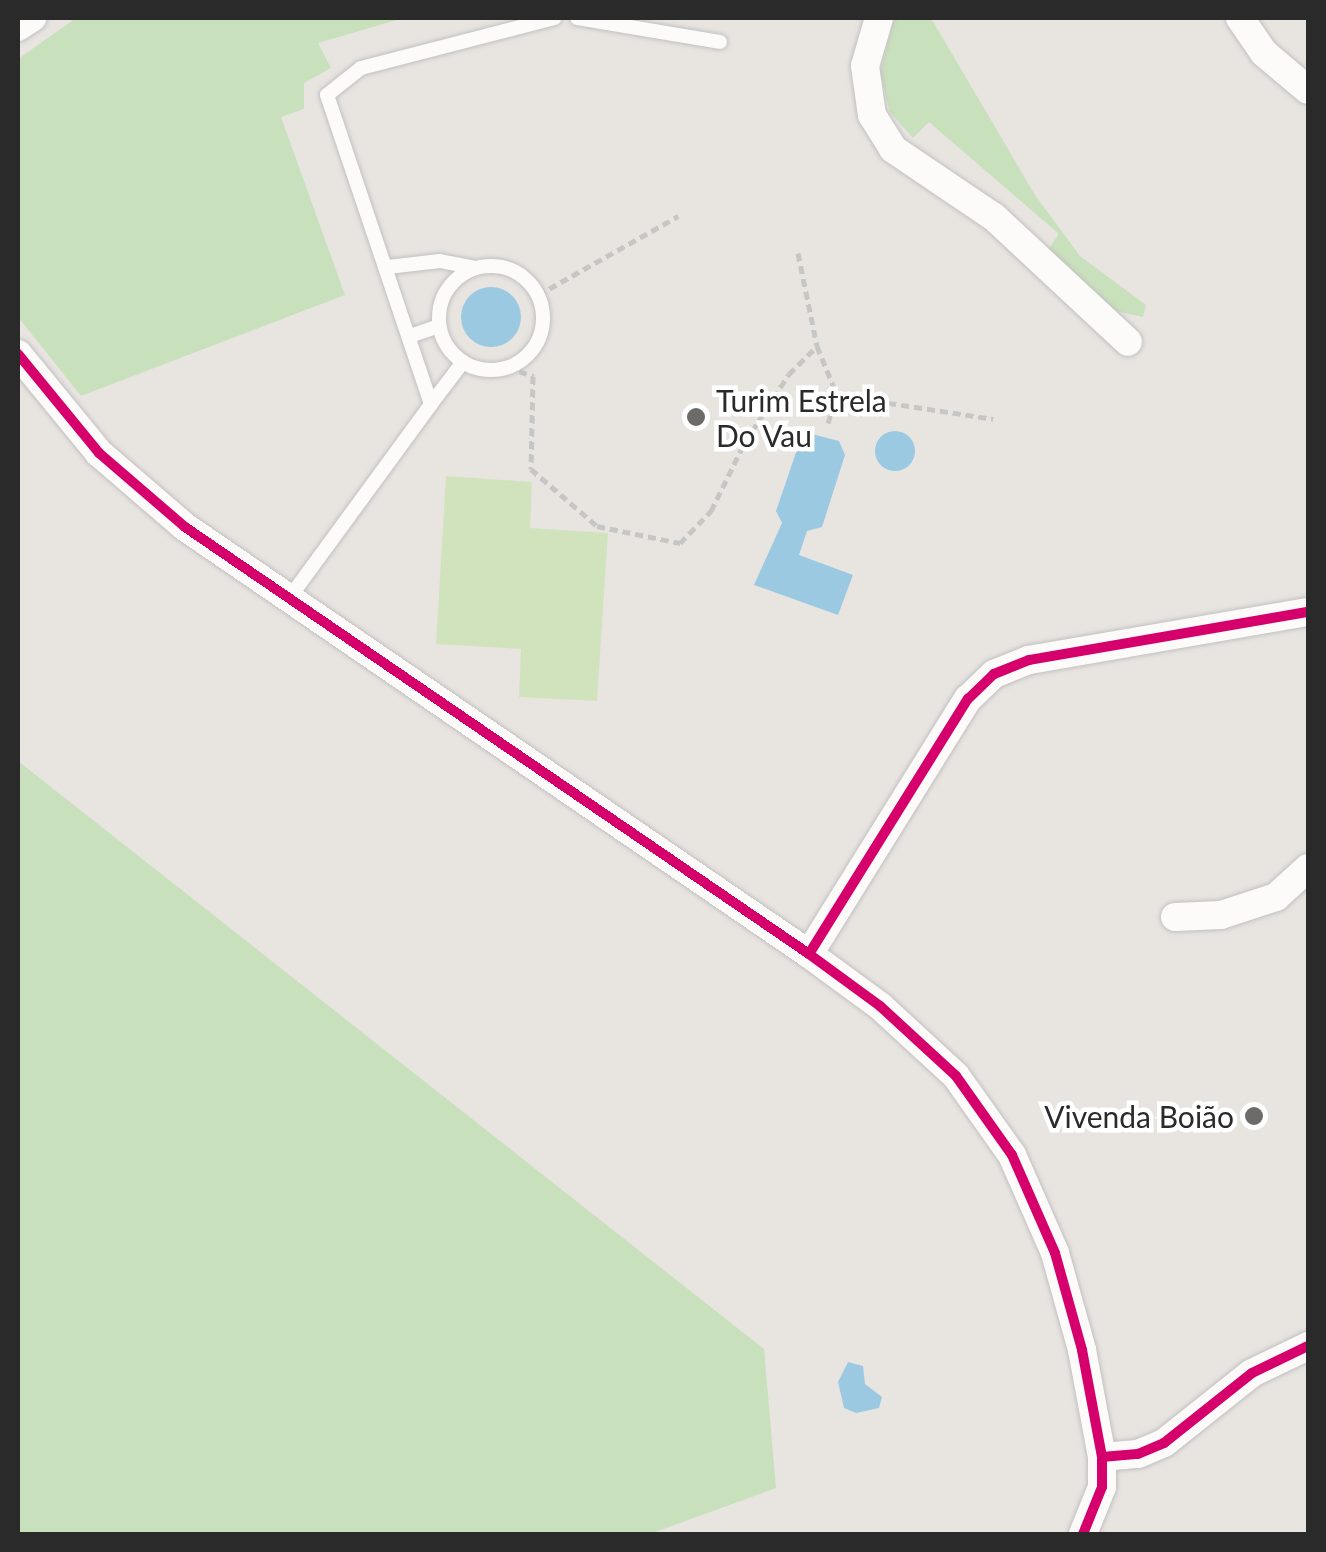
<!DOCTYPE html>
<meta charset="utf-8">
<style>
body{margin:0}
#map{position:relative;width:1326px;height:1552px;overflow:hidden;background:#e8e5e1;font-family:Lato,sans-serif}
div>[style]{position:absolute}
.green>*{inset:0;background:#c9e0bd}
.pitch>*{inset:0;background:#d1e3bc}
.water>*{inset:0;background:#9cc9e2}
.round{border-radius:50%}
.path>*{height:5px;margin-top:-2.5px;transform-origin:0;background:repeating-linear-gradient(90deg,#c6c6c5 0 8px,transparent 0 13px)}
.roads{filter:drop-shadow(0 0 2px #c2c1c0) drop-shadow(0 0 2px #c2c1c0)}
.service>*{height:14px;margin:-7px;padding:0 7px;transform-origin:7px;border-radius:7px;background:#fcfbfa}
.service>.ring{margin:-7px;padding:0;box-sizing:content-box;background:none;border:14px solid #fcfbfa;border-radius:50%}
.minor>*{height:28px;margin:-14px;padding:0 14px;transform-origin:14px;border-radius:14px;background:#fcfbfa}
.cycleway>*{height:10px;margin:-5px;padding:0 5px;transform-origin:5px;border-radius:5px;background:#d6006c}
.dots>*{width:28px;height:28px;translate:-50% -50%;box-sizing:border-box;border:5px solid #fff;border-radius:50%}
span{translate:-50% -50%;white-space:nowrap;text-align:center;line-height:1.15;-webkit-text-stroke:9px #fff;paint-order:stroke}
.poi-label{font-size:30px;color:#2a2a2a}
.left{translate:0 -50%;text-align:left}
.right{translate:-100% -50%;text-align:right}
.frame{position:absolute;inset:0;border:20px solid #2a2a2a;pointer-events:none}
</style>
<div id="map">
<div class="green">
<div style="clip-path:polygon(76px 18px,404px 18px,318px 43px,331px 68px,304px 83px,304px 109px,281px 117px,345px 295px,81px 396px,18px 317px,18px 59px)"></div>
<div style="clip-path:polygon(894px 18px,931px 18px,1035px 195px,1080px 256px,1146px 305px,1143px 317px,1115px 311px,1047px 251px,1059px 234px,929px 122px,913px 138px,890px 112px,880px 74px)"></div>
<div style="clip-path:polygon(18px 761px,764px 1349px,776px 1488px,650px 1534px,18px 1534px)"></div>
</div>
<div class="pitch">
<div style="clip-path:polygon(446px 476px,532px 482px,530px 528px,608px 533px,597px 701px,519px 697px,521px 649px,436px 644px)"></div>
</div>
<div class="water">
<div class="round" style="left:461px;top:287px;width:60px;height:60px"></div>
<div class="round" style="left:875px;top:431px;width:40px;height:40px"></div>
<div style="clip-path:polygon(812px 434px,839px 441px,845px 455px,822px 527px,807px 531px,799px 555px,853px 575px,838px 615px,754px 585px,782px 523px,776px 511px,801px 438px)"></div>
<div style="clip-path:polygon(848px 1362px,863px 1366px,865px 1384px,882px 1397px,879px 1408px,856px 1413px,844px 1408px,838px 1382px)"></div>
</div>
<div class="path">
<div style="left:798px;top:253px;width:95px;rotate:78.5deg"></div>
<div style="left:817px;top:346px;width:53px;rotate:67.8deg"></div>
<div style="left:837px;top:395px;width:158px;rotate:8.7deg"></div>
<div style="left:538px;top:295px;width:161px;rotate:-29.4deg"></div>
<div style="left:507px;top:367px;width:28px;rotate:19deg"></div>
<div style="left:533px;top:376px;width:93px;rotate:91.2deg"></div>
<div style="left:531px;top:469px;width:87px;rotate:40.8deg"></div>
<div style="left:597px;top:526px;width:85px;rotate:11.6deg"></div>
<div style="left:680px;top:543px;width:45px;rotate:-45.9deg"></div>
<div style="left:711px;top:511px;width:77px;rotate:-63.8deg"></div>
<div style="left:745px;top:442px;width:81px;rotate:-57.1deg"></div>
<div style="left:789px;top:374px;width:40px;rotate:-45deg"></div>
<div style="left:828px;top:423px;width:29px;rotate:-72deg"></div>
</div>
<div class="roads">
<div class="service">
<div style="left:577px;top:18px;width:145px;rotate:9.5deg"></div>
<div class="ring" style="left:439px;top:266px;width:90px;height:90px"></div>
<div style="left:388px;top:267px;width:52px;rotate:-6.6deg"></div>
<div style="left:440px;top:261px;width:36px;rotate:11deg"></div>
<div style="left:410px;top:336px;width:31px;rotate:-19deg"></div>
<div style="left:431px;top:404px;width:53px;rotate:-52.7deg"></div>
<div style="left:290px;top:597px;width:239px;rotate:-53.8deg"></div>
<div style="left:431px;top:404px;width:326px;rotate:-108.6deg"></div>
<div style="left:327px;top:95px;width:43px;rotate:-38.5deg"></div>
<div style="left:361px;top:68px;width:200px;rotate:-14.5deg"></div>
</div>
<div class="minor">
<div style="left:879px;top:18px;width:50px;rotate:106.3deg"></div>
<div style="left:865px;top:66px;width:49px;rotate:81.9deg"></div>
<div style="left:872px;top:115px;width:40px;rotate:58deg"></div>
<div style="left:893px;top:149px;width:122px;rotate:34deg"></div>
<div style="left:994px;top:217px;width:183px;rotate:43deg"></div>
<div style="left:1240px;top:18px;width:42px;rotate:55.6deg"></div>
<div style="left:1264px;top:53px;width:57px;rotate:40.1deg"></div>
<div style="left:18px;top:27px;width:17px;rotate:-33deg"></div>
<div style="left:18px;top:354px;width:128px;rotate:50.7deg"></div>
<div style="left:99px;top:453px;width:113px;rotate:40.7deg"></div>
<div style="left:185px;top:527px;width:756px;rotate:34.38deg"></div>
<div style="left:809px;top:954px;width:88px;rotate:36.2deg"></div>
<div style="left:880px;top:1006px;width:103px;rotate:42.6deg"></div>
<div style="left:956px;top:1076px;width:97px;rotate:54.7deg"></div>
<div style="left:1012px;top:1155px;width:107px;rotate:66.3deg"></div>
<div style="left:1055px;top:1253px;width:101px;rotate:74.4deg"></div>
<div style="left:1082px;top:1350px;width:109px;rotate:79.4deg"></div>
<div style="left:1102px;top:1457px;width:30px;rotate:90deg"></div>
<div style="left:1102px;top:1487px;width:51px;rotate:112deg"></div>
<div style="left:1175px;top:917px;width:46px;rotate:-2.5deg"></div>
<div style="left:1221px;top:915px;width:58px;rotate:-18.1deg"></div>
<div style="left:1276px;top:897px;width:43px;rotate:-42.2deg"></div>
<div style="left:809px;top:954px;width:301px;rotate:-58.1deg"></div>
<div style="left:968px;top:699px;width:36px;rotate:-44deg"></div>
<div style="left:994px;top:674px;width:38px;rotate:-22deg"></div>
<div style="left:1029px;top:660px;width:283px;rotate:-9.8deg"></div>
<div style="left:1102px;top:1457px;width:36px;rotate:-5deg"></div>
<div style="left:1138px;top:1454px;width:28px;rotate:-23deg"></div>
<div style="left:1164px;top:1443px;width:112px;rotate:-38.5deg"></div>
<div style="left:1252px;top:1373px;width:62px;rotate:-25.7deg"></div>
</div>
</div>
<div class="cycleway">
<div style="left:18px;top:354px;width:128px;rotate:50.7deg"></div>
<div style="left:99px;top:453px;width:113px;rotate:40.7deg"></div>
<div style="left:185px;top:527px;width:756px;rotate:34.38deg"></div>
<div style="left:809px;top:954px;width:88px;rotate:36.2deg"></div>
<div style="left:880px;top:1006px;width:103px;rotate:42.6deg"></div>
<div style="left:956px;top:1076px;width:97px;rotate:54.7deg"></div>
<div style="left:1012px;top:1155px;width:107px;rotate:66.3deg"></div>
<div style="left:1055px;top:1253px;width:101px;rotate:74.4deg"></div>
<div style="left:1082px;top:1350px;width:109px;rotate:79.4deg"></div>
<div style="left:1102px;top:1457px;width:30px;rotate:90deg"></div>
<div style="left:1102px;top:1487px;width:51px;rotate:112deg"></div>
<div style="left:809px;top:954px;width:301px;rotate:-58.1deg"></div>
<div style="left:968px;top:699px;width:36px;rotate:-44deg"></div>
<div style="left:994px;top:674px;width:38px;rotate:-22deg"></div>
<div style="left:1029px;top:660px;width:283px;rotate:-9.8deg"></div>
<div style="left:1102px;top:1457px;width:36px;rotate:-5deg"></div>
<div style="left:1138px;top:1454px;width:28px;rotate:-23deg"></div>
<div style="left:1164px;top:1443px;width:112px;rotate:-38.5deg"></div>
<div style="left:1252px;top:1373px;width:62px;rotate:-25.7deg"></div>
</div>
<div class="dots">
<div style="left:696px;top:417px;background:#6c6b6a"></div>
<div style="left:1254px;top:1116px;background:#6c6b6a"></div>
</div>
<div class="poi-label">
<span class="left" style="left:716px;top:417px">Turim Estrela<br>Do Vau</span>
<span class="right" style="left:1234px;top:1116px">Vivenda Boião</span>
</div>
<div class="frame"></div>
</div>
